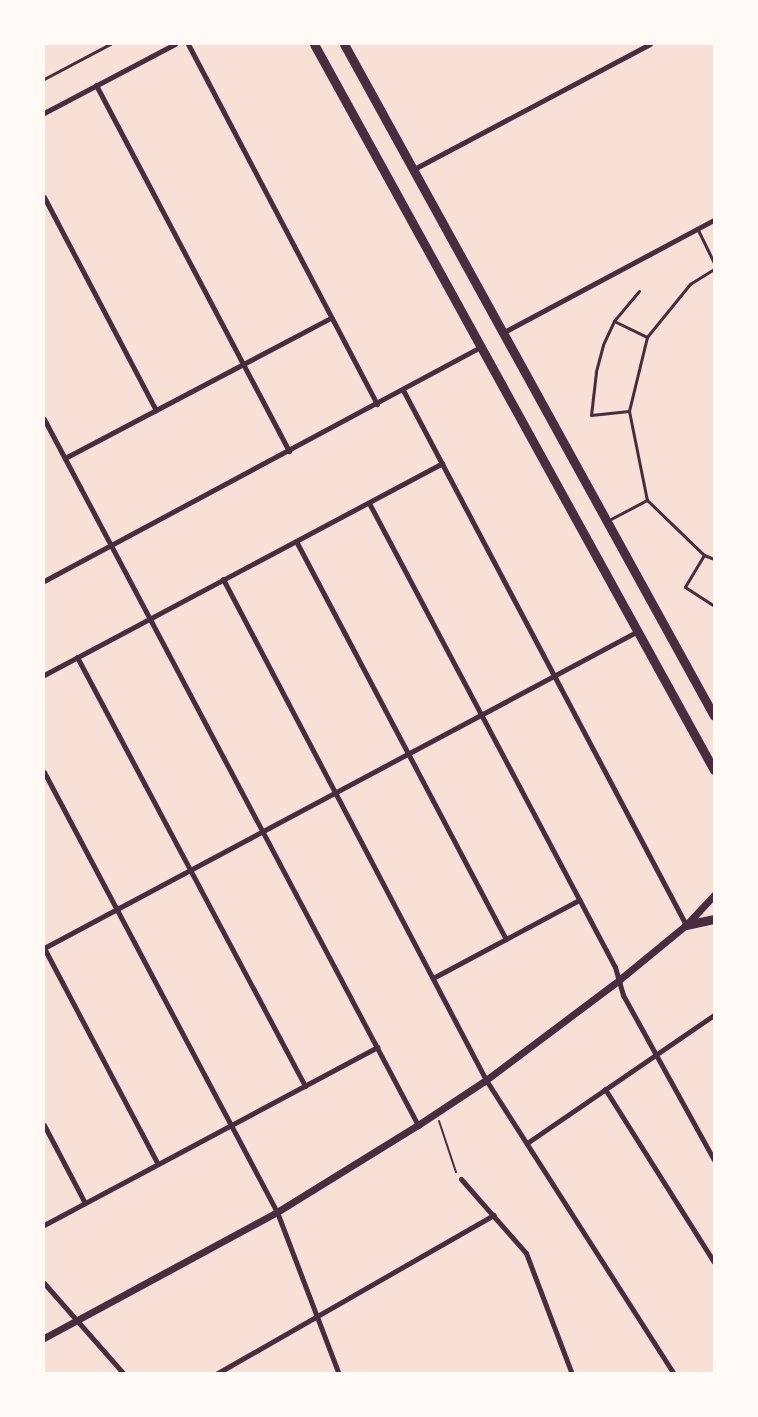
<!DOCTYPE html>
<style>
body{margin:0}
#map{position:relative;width:758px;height:1417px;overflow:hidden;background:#f7e1d7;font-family:"Varela Round",sans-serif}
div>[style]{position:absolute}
.path>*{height:2px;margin:-1px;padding:0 1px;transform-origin:1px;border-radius:1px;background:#4a2c40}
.service>*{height:3px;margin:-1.5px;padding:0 1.5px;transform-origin:1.5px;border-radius:1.5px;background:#4a2c40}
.minor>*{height:5px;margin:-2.5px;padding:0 2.5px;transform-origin:2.5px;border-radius:2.5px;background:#4a2c40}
.tertiary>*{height:7px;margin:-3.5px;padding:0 3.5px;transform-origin:3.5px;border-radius:3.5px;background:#4a2c40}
.primary>*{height:9px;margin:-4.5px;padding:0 4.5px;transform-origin:4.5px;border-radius:4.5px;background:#4a2c40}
span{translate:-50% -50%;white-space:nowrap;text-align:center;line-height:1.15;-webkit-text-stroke:5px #fffaf5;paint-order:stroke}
.frame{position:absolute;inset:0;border:45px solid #fffaf5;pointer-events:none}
</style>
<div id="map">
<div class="path">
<div style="left:439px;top:1121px;width:54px;rotate:71.6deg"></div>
</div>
<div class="service">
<div style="left:44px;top:79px;width:75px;rotate:-27.9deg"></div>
<div style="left:698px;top:230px;width:37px;rotate:64deg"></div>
<div style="left:714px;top:269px;width:28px;rotate:148deg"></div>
<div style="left:690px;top:284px;width:68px;rotate:129.1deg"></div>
<div style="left:647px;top:337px;width:76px;rotate:103.7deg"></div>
<div style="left:629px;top:411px;width:91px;rotate:78.6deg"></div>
<div style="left:647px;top:500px;width:79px;rotate:44deg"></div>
<div style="left:704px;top:555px;width:11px;rotate:22deg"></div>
<div style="left:639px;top:291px;width:39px;rotate:130deg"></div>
<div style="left:614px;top:321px;width:37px;rotate:26deg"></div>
<div style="left:614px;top:321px;width:26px;rotate:115deg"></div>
<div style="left:603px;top:345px;width:28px;rotate:105deg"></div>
<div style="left:596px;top:372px;width:43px;rotate:96.6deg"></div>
<div style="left:591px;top:415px;width:38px;rotate:-6deg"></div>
<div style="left:609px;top:520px;width:43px;rotate:-27.8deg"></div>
<div style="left:704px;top:555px;width:37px;rotate:121deg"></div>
<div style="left:685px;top:587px;width:35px;rotate:33deg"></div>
</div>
<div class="minor">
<div style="left:188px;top:44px;width:407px;rotate:62.3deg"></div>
<div style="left:96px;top:85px;width:414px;rotate:62.2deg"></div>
<div style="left:44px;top:113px;width:148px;rotate:-27.8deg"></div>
<div style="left:414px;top:169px;width:267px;rotate:-27.9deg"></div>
<div style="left:44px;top:197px;width:241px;rotate:62.3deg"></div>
<div style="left:504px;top:332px;width:238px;rotate:-28.1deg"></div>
<div style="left:403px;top:390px;width:605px;rotate:62.12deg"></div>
<div style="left:44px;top:419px;width:799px;rotate:62.09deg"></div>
<div style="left:65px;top:458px;width:301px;rotate:-27.8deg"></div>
<div style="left:369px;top:503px;width:525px;rotate:62.07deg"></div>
<div style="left:615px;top:967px;width:29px;rotate:74deg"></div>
<div style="left:623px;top:995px;width:188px;rotate:61.1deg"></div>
<div style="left:296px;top:541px;width:450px;rotate:62.2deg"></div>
<div style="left:223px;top:579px;width:566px;rotate:62.3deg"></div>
<div style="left:486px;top:1080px;width:349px;rotate:57.4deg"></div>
<div style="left:44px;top:581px;width:497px;rotate:-28.2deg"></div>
<div style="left:77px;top:657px;width:486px;rotate:62deg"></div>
<div style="left:44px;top:675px;width:451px;rotate:-28deg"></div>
<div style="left:44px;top:772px;width:498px;rotate:62.1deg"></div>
<div style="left:277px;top:1212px;width:173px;rotate:69.1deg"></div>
<div style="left:44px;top:948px;width:673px;rotate:-28.09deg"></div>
<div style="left:44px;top:948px;width:244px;rotate:62.2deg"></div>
<div style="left:433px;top:978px;width:166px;rotate:-28.1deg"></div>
<div style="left:605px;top:1089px;width:204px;rotate:57.8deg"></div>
<div style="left:44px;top:1125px;width:88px;rotate:62.3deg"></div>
<div style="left:527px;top:1143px;width:227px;rotate:-34.4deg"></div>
<div style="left:461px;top:1179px;width:98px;rotate:48.7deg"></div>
<div style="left:526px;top:1253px;width:129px;rotate:69.2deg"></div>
<div style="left:44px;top:1225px;width:378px;rotate:-28.1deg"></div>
<div style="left:44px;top:1283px;width:121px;rotate:48.7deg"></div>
<div style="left:216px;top:1374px;width:320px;rotate:-29.8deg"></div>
</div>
<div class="tertiary">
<div style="left:44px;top:1338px;width:265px;rotate:-28.4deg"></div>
<div style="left:277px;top:1212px;width:166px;rotate:-31.7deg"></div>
<div style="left:418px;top:1125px;width:82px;rotate:-33.5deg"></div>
<div style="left:486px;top:1080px;width:166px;rotate:-36.9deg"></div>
<div style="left:619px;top:980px;width:87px;rotate:-39.4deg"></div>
<div style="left:686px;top:925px;width:41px;rotate:-47deg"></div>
</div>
<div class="primary">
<div style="left:314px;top:44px;width:829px;rotate:61.15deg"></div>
<div style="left:344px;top:44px;width:767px;rotate:61.16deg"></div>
<div style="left:686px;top:925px;width:29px;rotate:-12deg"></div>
</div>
<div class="frame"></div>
</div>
